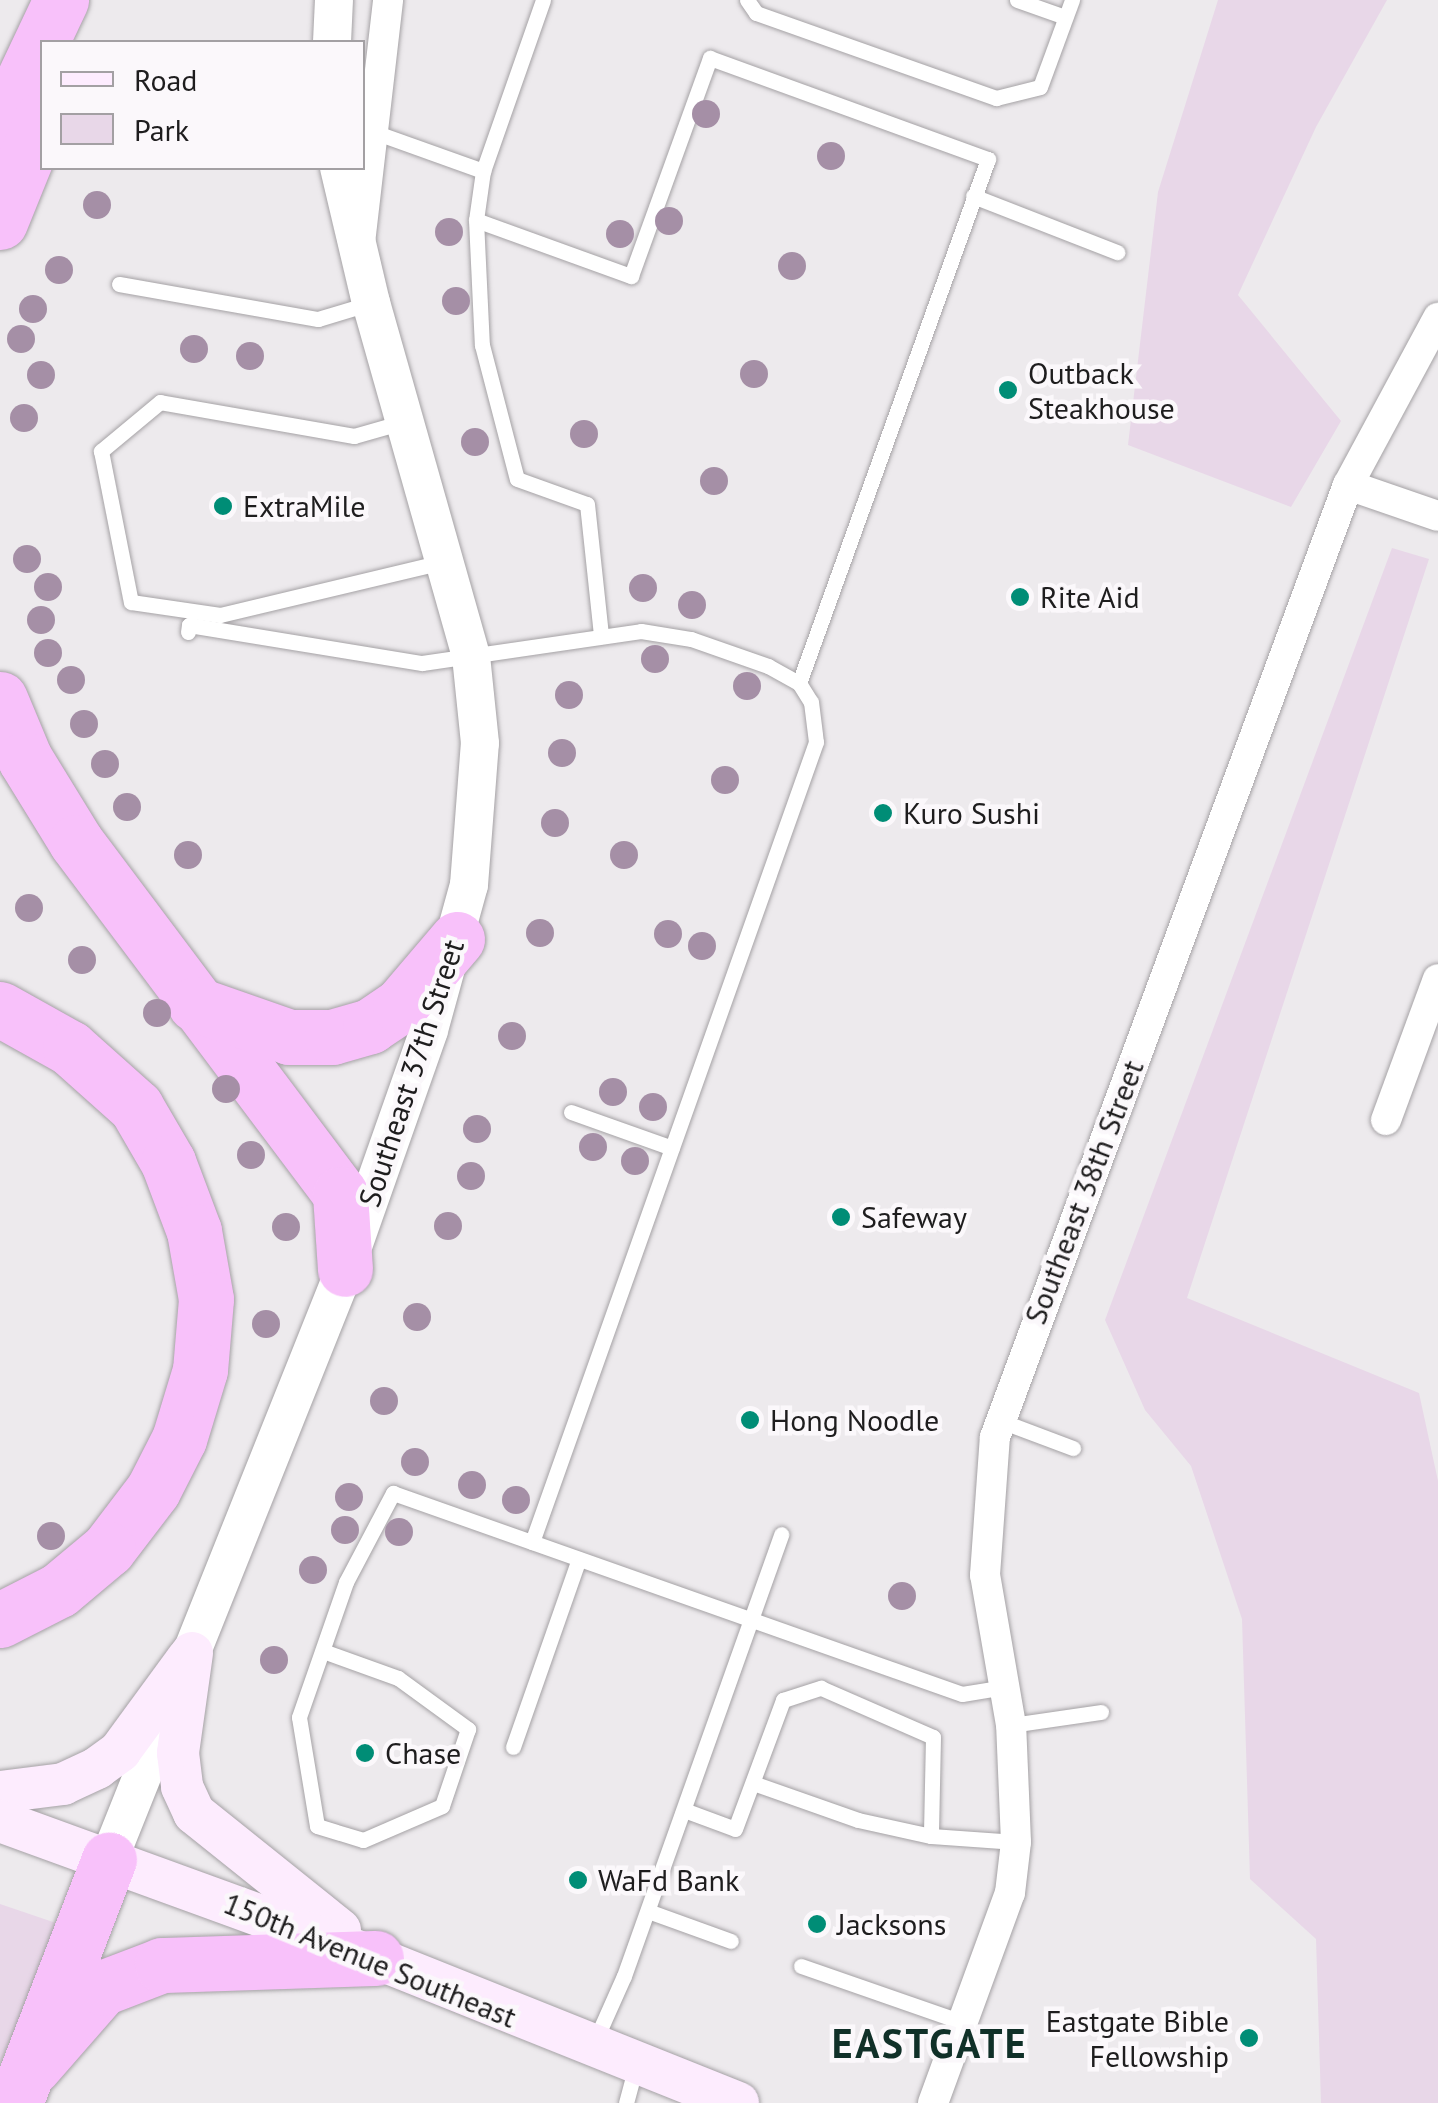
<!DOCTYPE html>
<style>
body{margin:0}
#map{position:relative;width:1438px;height:2103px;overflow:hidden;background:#edeaed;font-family:"PT Sans",sans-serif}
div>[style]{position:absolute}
.green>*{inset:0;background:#e8d7e8}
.roads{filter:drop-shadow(0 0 2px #a5a2a5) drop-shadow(0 0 2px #a5a2a5)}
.service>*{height:15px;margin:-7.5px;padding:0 7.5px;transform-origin:7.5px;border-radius:7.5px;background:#fff}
.minor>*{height:30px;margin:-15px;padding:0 15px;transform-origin:15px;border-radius:15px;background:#fff}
.tertiary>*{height:38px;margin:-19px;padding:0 19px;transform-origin:19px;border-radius:19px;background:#fff}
.secondary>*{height:42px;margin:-21px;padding:0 21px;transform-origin:21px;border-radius:21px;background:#fdecfe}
.motorway>*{height:55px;margin:-27.5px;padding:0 27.5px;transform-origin:27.5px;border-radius:27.5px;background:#f8c1fa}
.trees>*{width:28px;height:28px;margin:-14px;border-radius:50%;background:#a58fa6}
.dots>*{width:28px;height:28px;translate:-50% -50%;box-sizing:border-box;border:5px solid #fbf8fb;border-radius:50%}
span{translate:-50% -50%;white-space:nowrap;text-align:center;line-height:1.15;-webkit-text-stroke:9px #fbf8fb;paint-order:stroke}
.poi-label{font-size:30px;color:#1e1d1e}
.left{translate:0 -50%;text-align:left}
.right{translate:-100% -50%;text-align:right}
.street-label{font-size:30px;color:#1e1d1e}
.district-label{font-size:40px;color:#103028;font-weight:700;letter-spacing:2.5px}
.legend{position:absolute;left:40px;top:40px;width:325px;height:130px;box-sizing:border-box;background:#fbf8fb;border:2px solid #a3a0a3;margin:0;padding:12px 18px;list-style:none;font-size:30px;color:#1e1d1e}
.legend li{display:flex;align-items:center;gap:20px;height:50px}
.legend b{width:50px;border:2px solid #a3a0a3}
</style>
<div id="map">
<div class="green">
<div style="clip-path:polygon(1218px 0,1387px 0,1316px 127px,1238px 295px,1341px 421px,1291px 507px,1128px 445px,1158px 192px)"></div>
<div style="clip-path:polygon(1392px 548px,1429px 559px,1187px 1298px,1419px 1393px,1438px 1481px,1438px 2103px,1321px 2103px,1316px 1939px,1250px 1879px,1242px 1619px,1191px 1466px,1145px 1410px,1105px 1320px)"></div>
<div style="clip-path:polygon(0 1904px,56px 1923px,59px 1931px,0 2063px)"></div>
</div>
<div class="roads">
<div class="service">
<div style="left:543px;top:0;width:181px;rotate:109.3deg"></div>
<div style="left:483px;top:171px;width:49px;rotate:98.1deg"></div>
<div style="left:476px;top:220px;width:125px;rotate:87.3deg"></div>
<div style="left:482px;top:345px;width:138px;rotate:75.4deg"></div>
<div style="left:517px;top:479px;width:74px;rotate:19.7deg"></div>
<div style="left:587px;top:504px;width:133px;rotate:83.9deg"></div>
<div style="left:747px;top:0;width:16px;rotate:55deg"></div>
<div style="left:756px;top:13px;width:255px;rotate:19.5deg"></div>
<div style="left:996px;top:98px;width:45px;rotate:-14deg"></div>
<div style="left:1040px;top:87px;width:93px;rotate:-69.8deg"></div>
<div style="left:1017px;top:0;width:51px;rotate:19.5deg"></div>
<div style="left:377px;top:133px;width:113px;rotate:19.7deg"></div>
<div style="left:973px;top:196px;width:155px;rotate:21.3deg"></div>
<div style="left:476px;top:220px;width:165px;rotate:19.9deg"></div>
<div style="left:631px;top:276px;width:232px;rotate:-70.1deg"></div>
<div style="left:710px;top:58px;width:296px;rotate:20deg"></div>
<div style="left:988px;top:159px;width:557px;rotate:109.83deg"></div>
<div style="left:119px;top:284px;width:202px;rotate:10deg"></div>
<div style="left:318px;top:319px;width:55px;rotate:-16.8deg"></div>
<div style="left:403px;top:422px;width:51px;rotate:164.1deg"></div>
<div style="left:354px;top:436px;width:197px;rotate:-170.1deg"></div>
<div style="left:160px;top:402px;width:77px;rotate:140.3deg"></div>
<div style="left:101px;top:451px;width:154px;rotate:78.8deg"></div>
<div style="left:131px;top:602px;width:90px;rotate:8.3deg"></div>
<div style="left:220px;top:615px;width:228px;rotate:-13.4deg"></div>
<div style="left:188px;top:632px;width:7px;rotate:-82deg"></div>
<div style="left:189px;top:625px;width:236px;rotate:9.3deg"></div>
<div style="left:422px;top:663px;width:221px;rotate:-8.3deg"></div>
<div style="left:641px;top:631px;width:51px;rotate:9.1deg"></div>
<div style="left:691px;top:639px;width:82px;rotate:19.3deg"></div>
<div style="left:768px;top:666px;width:35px;rotate:29deg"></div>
<div style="left:799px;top:683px;width:22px;rotate:58deg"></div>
<div style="left:811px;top:702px;width:40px;rotate:82.9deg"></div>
<div style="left:816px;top:742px;width:849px;rotate:109.54deg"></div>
<div style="left:571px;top:1112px;width:107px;rotate:19.6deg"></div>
<div style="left:1001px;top:1421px;width:77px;rotate:20.6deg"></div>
<div style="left:323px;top:1651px;width:80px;rotate:19.8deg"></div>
<div style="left:398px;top:1678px;width:87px;rotate:36.1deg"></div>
<div style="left:468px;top:1729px;width:81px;rotate:108.7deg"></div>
<div style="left:442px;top:1806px;width:86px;rotate:156.7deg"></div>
<div style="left:363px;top:1840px;width:48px;rotate:-163.1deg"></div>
<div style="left:317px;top:1826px;width:110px;rotate:-99.4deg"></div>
<div style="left:299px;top:1717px;width:143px;rotate:-70.8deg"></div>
<div style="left:346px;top:1582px;width:101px;rotate:-62.2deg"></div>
<div style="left:393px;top:1493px;width:603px;rotate:19.46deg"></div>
<div style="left:962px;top:1694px;width:44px;rotate:-9.2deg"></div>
<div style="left:1011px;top:1725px;width:91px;rotate:-8.2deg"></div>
<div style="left:513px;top:1747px;width:199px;rotate:-70.7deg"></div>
<div style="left:753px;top:1783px;width:111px;rotate:19.4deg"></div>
<div style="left:858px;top:1820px;width:75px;rotate:12.4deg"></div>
<div style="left:931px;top:1836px;width:85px;rotate:4deg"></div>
<div style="left:684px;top:1810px;width:54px;rotate:20.4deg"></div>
<div style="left:735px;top:1829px;width:138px;rotate:-69.6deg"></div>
<div style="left:783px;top:1700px;width:40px;rotate:-18deg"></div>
<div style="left:821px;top:1688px;width:122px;rotate:23.6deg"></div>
<div style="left:933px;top:1737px;width:99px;rotate:91.2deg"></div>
<div style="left:648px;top:1911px;width:88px;rotate:19.9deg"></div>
<div style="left:801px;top:1966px;width:174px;rotate:19.2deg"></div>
<div style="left:595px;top:2041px;width:71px;rotate:-66deg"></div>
<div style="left:624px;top:1976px;width:469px;rotate:-70.4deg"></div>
<div style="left:626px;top:2103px;width:38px;rotate:-75deg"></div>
</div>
<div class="minor">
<div style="left:360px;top:243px;width:245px;rotate:-83.4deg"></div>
<div style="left:1348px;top:485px;width:95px;rotate:19deg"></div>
<div style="left:1386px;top:1120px;width:150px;rotate:-69.8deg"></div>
<div style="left:933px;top:2103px;width:224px;rotate:-69.9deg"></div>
<div style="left:1010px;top:1893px;width:51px;rotate:-83.3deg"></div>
<div style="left:1016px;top:1842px;width:117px;rotate:-92.4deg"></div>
<div style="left:1011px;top:1725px;width:152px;rotate:-99.8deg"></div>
<div style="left:985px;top:1575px;width:138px;rotate:-85.9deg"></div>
<div style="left:995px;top:1437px;width:1015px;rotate:-69.66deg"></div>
<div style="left:1348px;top:485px;width:190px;rotate:-61.7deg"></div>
</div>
<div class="tertiary">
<div style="left:332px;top:42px;width:42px;rotate:-87.3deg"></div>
<div style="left:109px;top:1859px;width:635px;rotate:-68.2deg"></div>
<div style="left:345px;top:1269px;width:253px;rotate:-70.6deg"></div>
<div style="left:429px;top:1030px;width:150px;rotate:-74.6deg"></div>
<div style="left:469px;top:885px;width:142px;rotate:-85.6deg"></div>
<div style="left:480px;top:743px;width:87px;rotate:-95.9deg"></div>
<div style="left:471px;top:656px;width:367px;rotate:-105.8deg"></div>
<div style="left:371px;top:303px;width:139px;rotate:-103.3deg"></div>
</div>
<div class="secondary">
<div style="left:192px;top:1653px;width:101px;rotate:98deg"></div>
<div style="left:178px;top:1753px;width:34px;rotate:83deg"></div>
<div style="left:182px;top:1787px;width:29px;rotate:65deg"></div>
<div style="left:194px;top:1813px;width:187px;rotate:38.7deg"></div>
<div style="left:0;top:1792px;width:64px;rotate:-7.2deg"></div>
<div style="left:63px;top:1784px;width:38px;rotate:-25deg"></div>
<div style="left:97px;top:1768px;width:29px;rotate:-36deg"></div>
<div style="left:120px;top:1751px;width:115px;rotate:-53.8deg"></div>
<div style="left:0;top:1821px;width:400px;rotate:20deg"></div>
<div style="left:376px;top:1958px;width:390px;rotate:21.8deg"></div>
</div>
<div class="motorway">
<div style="left:0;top:129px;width:143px;rotate:-64.7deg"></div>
<div style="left:0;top:222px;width:112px;rotate:-68deg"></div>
<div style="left:0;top:699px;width:65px;rotate:67.4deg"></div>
<div style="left:25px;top:759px;width:97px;rotate:58.4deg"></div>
<div style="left:76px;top:842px;width:440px;rotate:53.1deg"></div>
<div style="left:340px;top:1194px;width:75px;rotate:86.2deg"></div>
<div style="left:195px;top:1004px;width:100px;rotate:19.3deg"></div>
<div style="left:289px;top:1037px;width:43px"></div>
<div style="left:332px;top:1037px;width:40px;rotate:-16deg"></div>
<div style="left:370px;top:1026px;width:36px;rotate:-34deg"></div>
<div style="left:400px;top:1006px;width:88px;rotate:-49.6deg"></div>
<div style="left:0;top:1009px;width:80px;rotate:29.1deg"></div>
<div style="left:70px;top:1048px;width:89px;rotate:41.8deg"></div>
<div style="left:136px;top:1107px;width:64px;rotate:59.8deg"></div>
<div style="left:168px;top:1162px;width:74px;rotate:69.4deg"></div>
<div style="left:194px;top:1231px;width:69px;rotate:80deg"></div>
<div style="left:206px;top:1299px;width:71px;rotate:94.8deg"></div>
<div style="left:200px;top:1370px;width:72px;rotate:106.9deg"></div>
<div style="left:179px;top:1439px;width:57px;rotate:117deg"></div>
<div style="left:153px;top:1490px;width:74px;rotate:127.3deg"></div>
<div style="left:108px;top:1549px;width:64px;rotate:140.1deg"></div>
<div style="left:59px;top:1590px;width:66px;rotate:153deg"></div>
<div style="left:33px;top:2067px;width:105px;rotate:-48.9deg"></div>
<div style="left:102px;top:1988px;width:64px;rotate:-21deg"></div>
<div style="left:162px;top:1965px;width:214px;rotate:-1.9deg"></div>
<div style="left:15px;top:2103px;width:261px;rotate:-68.9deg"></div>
</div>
</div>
<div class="trees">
<div style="left:706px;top:114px"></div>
<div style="left:831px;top:156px"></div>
<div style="left:97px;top:205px"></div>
<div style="left:669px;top:221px"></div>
<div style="left:449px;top:232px"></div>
<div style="left:620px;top:234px"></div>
<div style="left:792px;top:266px"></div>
<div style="left:59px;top:270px"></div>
<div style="left:456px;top:301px"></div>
<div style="left:33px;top:309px"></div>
<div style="left:21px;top:339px"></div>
<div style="left:194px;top:349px"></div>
<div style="left:250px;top:356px"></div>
<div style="left:754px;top:374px"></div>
<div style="left:41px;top:375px"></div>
<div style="left:24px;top:418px"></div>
<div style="left:584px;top:434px"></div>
<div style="left:475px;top:442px"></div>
<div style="left:714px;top:481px"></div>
<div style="left:27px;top:559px"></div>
<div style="left:48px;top:587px"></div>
<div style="left:643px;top:588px"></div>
<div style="left:692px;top:605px"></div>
<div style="left:41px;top:620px"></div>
<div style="left:48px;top:653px"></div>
<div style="left:655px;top:659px"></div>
<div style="left:71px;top:680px"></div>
<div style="left:747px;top:686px"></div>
<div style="left:569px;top:695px"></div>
<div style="left:84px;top:724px"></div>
<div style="left:562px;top:753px"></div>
<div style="left:105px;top:764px"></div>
<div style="left:725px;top:780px"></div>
<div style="left:127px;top:807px"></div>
<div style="left:555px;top:823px"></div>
<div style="left:188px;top:855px"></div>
<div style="left:624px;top:855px"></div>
<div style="left:29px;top:908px"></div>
<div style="left:540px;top:933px"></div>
<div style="left:668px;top:934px"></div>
<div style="left:702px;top:946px"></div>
<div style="left:82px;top:960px"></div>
<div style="left:157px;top:1013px"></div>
<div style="left:512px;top:1036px"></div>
<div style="left:226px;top:1089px"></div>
<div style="left:613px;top:1092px"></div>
<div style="left:653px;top:1107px"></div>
<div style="left:477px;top:1129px"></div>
<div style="left:593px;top:1147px"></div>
<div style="left:251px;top:1155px"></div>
<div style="left:635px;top:1161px"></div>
<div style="left:471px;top:1176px"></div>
<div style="left:448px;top:1226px"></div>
<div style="left:286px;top:1227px"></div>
<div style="left:417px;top:1317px"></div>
<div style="left:266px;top:1324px"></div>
<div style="left:384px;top:1401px"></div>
<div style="left:415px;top:1462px"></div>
<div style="left:472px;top:1485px"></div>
<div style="left:349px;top:1497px"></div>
<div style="left:516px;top:1500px"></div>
<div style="left:345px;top:1530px"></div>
<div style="left:399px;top:1532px"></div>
<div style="left:51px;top:1536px"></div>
<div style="left:313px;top:1570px"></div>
<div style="left:902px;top:1596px"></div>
<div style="left:274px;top:1660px"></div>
</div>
<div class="dots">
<div style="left:1008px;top:390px;background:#008d76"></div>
<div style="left:223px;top:506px;background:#008d76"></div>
<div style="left:1020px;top:597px;background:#008d76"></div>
<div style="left:883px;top:813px;background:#008d76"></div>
<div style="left:841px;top:1217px;background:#008d76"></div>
<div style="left:750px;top:1420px;background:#008d76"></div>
<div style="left:365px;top:1753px;background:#008d76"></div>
<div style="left:578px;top:1880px;background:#008d76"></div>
<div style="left:817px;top:1924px;background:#008d76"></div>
<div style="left:1249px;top:2038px;background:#008d76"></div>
</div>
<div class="poi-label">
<span class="left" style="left:1028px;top:390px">Outback<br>Steakhouse</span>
<span class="left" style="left:243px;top:506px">ExtraMile</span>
<span class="left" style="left:1040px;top:597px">Rite Aid</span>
<span class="left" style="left:903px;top:813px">Kuro Sushi</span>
<span class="left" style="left:861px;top:1217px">Safeway</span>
<span class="left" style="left:770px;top:1420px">Hong Noodle</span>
<span class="left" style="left:385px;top:1753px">Chase</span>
<span class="left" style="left:598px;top:1880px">WaFd Bank</span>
<span class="left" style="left:837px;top:1924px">Jacksons</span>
<span class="right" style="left:1229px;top:2038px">Eastgate Bible<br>Fellowship</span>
</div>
<div class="street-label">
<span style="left:411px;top:1073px;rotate:-72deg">Southeast 37th Street</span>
<span style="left:1084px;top:1192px;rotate:-69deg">Southeast 38th Street</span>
<span style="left:370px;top:1960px;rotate:22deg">150th Avenue Southeast</span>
</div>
<div class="district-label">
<span style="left:930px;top:2043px">EASTGATE</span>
</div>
<ul class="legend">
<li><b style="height:12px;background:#fdecfe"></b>Road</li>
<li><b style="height:28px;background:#e8d7e8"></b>Park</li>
</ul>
</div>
